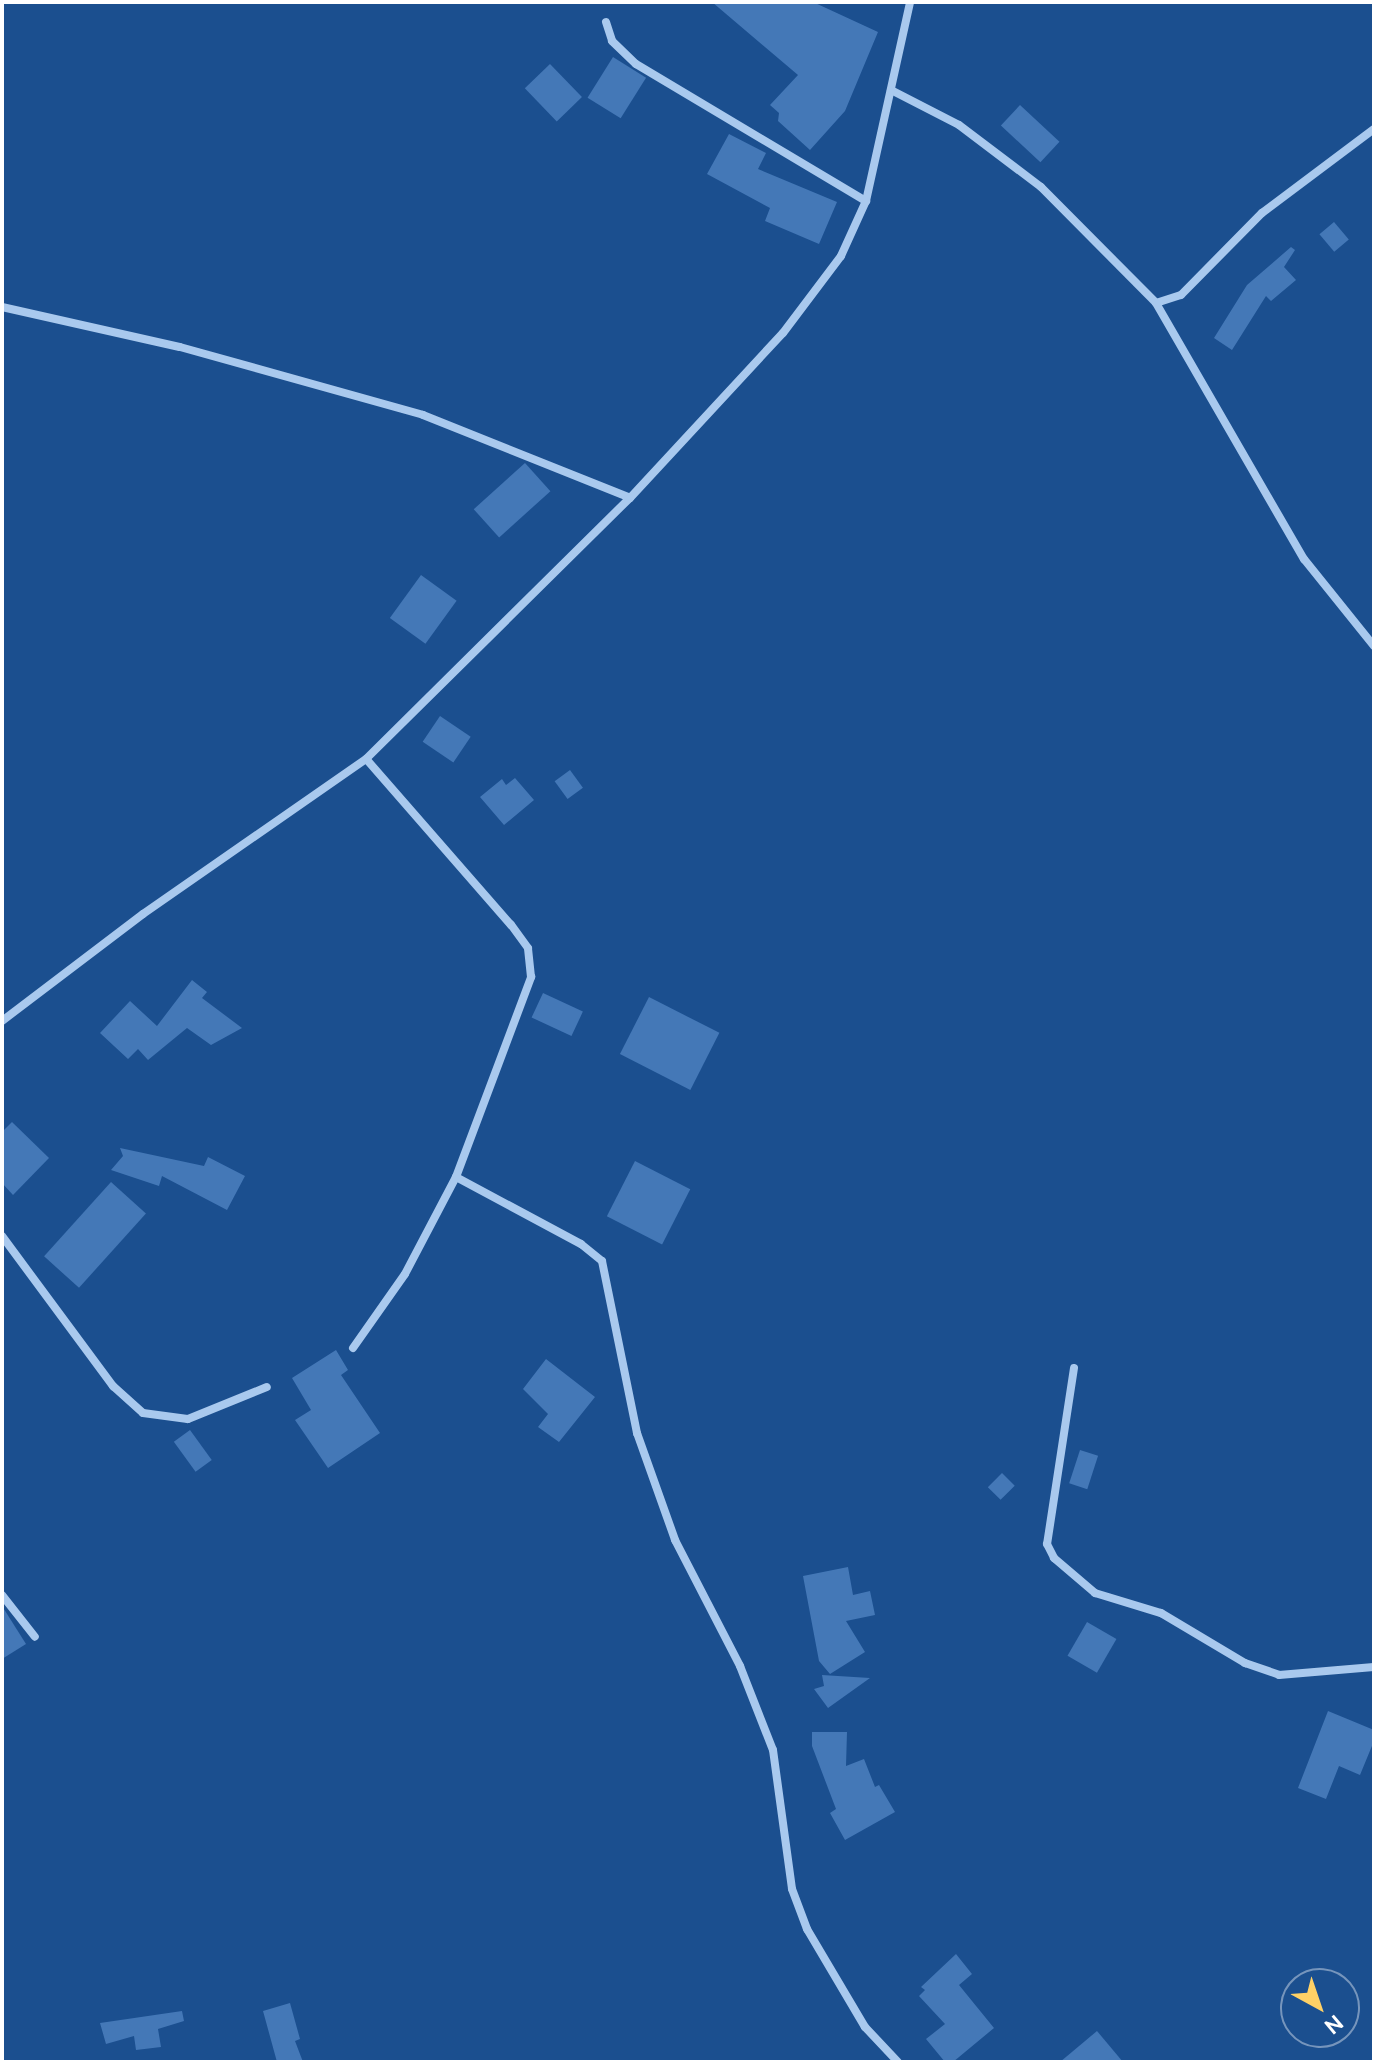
<!DOCTYPE html>
<style>
body{margin:0}
#map{position:relative;width:1376px;height:2064px;overflow:hidden;background:#1b4f8f;font-family:Ubuntu,sans-serif}
div>[style]{position:absolute}
.building>*{inset:0;background:#4478b7;transform-origin:0 0}
.street>*{height:8px;margin:-4px;padding:0 4px;transform-origin:4px;border-radius:4px;background:#a9c9ee}
span{translate:-50% -50%;white-space:nowrap;text-align:center;line-height:1.15;-webkit-text-stroke:7px #1b4f8f;paint-order:stroke}
.frame{position:absolute;inset:0;border:4px solid #fff;pointer-events:none}
.north{position:absolute;left:1280px;top:1968px;width:80px;height:80px;box-sizing:border-box;background:#1b4f8f;border:2px solid #7695bc;border-radius:50%;rotate:140deg;font-size:22px;font-weight:700;line-height:32px;text-align:center;color:#fff}
.north::after{content:'';display:block;margin:auto;width:28px;height:36px;background:#ffd166;clip-path:polygon(50% 0,100% 100%,50% 72%,0 100%)}
</style>
<div id="map">
<div class="building">
<div style="clip-path:polygon(712px 2px,813px 2px,878px 32px,845px 111px,810px 150px,778px 121px,779px 113px,770px 105px,798px 75px)"></div>
<div style="left:613px;top:57px;width:39px;height:48px;rotate:32deg"></div>
<div style="left:550px;top:64px;width:46px;height:35px;rotate:46deg"></div>
<div style="left:1020px;top:105px;width:54px;height:28px;rotate:43deg"></div>
<div style="clip-path:polygon(729px 134px,766px 153px,758px 169px,837px 202px,819px 244px,765px 221px,770px 208px,707px 174px)"></div>
<div style="left:1334px;top:222px;width:23px;height:19px;rotate:50deg"></div>
<div style="clip-path:polygon(1291px 247px,1295px 250px,1284px 267px,1296px 280px,1271px 301px,1266px 296px,1232px 350px,1214px 338px,1247px 285px)"></div>
<div style="left:525px;top:463px;width:38px;height:69px;rotate:48deg"></div>
<div style="left:421px;top:575px;width:44px;height:53px;rotate:36deg"></div>
<div style="left:440px;top:716px;width:37px;height:31px;rotate:34deg"></div>
<div style="left:570px;top:770px;width:22px;height:19px;rotate:54deg"></div>
<div style="clip-path:polygon(515px 778px,534px 800px,504px 825px,480px 797px,502px 779px,506px 785px)"></div>
<div style="clip-path:polygon(192px 980px,207px 992px,202px 998px,242px 1028px,211px 1045px,187px 1028px,148px 1060px,138px 1049px,128px 1059px,100px 1033px,130px 1001px,157px 1026px)"></div>
<div style="left:543px;top:993px;width:44px;height:27px;rotate:25deg"></div>
<div style="left:649px;top:997px;width:79px;height:64px;rotate:27deg"></div>
<div style="clip-path:polygon(12px 1122px,49px 1158px,13px 1195px,2px 1183px,2px 1132px)"></div>
<div style="clip-path:polygon(120px 1148px,204px 1166px,208px 1157px,245px 1176px,227px 1210px,162px 1176px,159px 1186px,111px 1170px,123px 1156px)"></div>
<div style="left:635px;top:1161px;width:62px;height:62px;rotate:27deg"></div>
<div style="left:111px;top:1182px;width:47px;height:100px;rotate:42deg"></div>
<div style="clip-path:polygon(336px 1350px,348px 1370px,341px 1375px,380px 1433px,328px 1468px,295px 1420px,311px 1410px,292px 1378px)"></div>
<div style="clip-path:polygon(546px 1359px,595px 1397px,559px 1442px,538px 1427px,548px 1414px,523px 1389px)"></div>
<div style="left:190px;top:1430px;width:37px;height:20px;rotate:54deg"></div>
<div style="left:1080px;top:1450px;width:19px;height:35px;rotate:18deg"></div>
<div style="left:1002px;top:1473px;width:18px;height:20px;rotate:45deg"></div>
<div style="clip-path:polygon(848px 1567px,853px 1595px,870px 1591px,875px 1615px,846px 1621px,865px 1652px,830px 1674px,819px 1661px,803px 1576px)"></div>
<div style="clip-path:polygon(2px 1606px,26px 1644px,2px 1659px)"></div>
<div style="left:1087px;top:1622px;width:34px;height:39px;rotate:30deg"></div>
<div style="clip-path:polygon(822px 1675px,870px 1678px,828px 1708px,814px 1689px,824px 1686px)"></div>
<div style="clip-path:polygon(1328px 1711px,1374px 1730px,1374px 1741px,1360px 1775px,1339px 1766px,1326px 1799px,1298px 1788px)"></div>
<div style="clip-path:polygon(812px 1732px,847px 1732px,846px 1766px,864px 1759px,875px 1787px,879px 1785px,895px 1812px,845px 1840px,830px 1813px,836px 1809px,812px 1746px)"></div>
<div style="clip-path:polygon(956px 1954px,972px 1974px,959px 1985px,994px 2028px,953px 2062px,945px 2062px,926px 2039px,945px 2024px,919px 1996px,925px 1990px,921px 1987px)"></div>
<div style="clip-path:polygon(290px 2003px,300px 2039px,295px 2041px,303px 2062px,277px 2062px,263px 2011px)"></div>
<div style="clip-path:polygon(182px 2011px,184px 2021px,158px 2029px,161px 2047px,136px 2050px,134px 2036px,106px 2044px,100px 2023px)"></div>
<div style="clip-path:polygon(1097px 2031px,1123px 2062px,1060px 2062px)"></div>
</div>
<div class="street">
<div style="left:606px;top:22px;width:20px;rotate:72deg"></div>
<div style="left:612px;top:41px;width:33px;rotate:44deg"></div>
<div style="left:636px;top:64px;width:268px;rotate:30.8deg"></div>
<div style="left:891px;top:90px;width:76px;rotate:27.2deg"></div>
<div style="left:959px;top:125px;width:103px;rotate:37.1deg"></div>
<div style="left:1041px;top:187px;width:163px;rotate:45.2deg"></div>
<div style="left:1156px;top:303px;width:26px;rotate:-18deg"></div>
<div style="left:1181px;top:295px;width:115px;rotate:-45.4deg"></div>
<div style="left:1262px;top:213px;width:140px;rotate:-36.9deg"></div>
<div style="left:1156px;top:303px;width:296px;rotate:60deg"></div>
<div style="left:1304px;top:559px;width:112px;rotate:51.2deg"></div>
<div style="left:2px;top:307px;width:182px;rotate:12.7deg"></div>
<div style="left:180px;top:347px;width:252px;rotate:15.6deg"></div>
<div style="left:423px;top:415px;width:223px;rotate:21.8deg"></div>
<div style="left:2px;top:1021px;width:177px;rotate:-37.2deg"></div>
<div style="left:143px;top:914px;width:272px;rotate:-34.8deg"></div>
<div style="left:366px;top:759px;width:371px;rotate:-44.7deg"></div>
<div style="left:630px;top:498px;width:225px;rotate:-47.2deg"></div>
<div style="left:783px;top:333px;width:96px;rotate:-53deg"></div>
<div style="left:841px;top:256px;width:60px;rotate:-65.6deg"></div>
<div style="left:866px;top:201px;width:204px;rotate:-77.5deg"></div>
<div style="left:456px;top:1177px;width:142px;rotate:28.2deg"></div>
<div style="left:581px;top:1244px;width:27px;rotate:39deg"></div>
<div style="left:602px;top:1261px;width:176px;rotate:78.5deg"></div>
<div style="left:637px;top:1433px;width:114px;rotate:70.4deg"></div>
<div style="left:675px;top:1540px;width:142px;rotate:62.7deg"></div>
<div style="left:740px;top:1666px;width:90px;rotate:68.6deg"></div>
<div style="left:773px;top:1750px;width:140px;rotate:82.2deg"></div>
<div style="left:792px;top:1889px;width:43px;rotate:69.4deg"></div>
<div style="left:807px;top:1929px;width:114px;rotate:59.4deg"></div>
<div style="left:865px;top:2027px;width:48px;rotate:46.7deg"></div>
<div style="left:2px;top:1236px;width:187px;rotate:53.5deg"></div>
<div style="left:113px;top:1386px;width:40px;rotate:42deg"></div>
<div style="left:143px;top:1413px;width:45px;rotate:7.6deg"></div>
<div style="left:188px;top:1419px;width:85px;rotate:-22.1deg"></div>
<div style="left:353px;top:1348px;width:90px;rotate:-54.9deg"></div>
<div style="left:405px;top:1274px;width:110px;rotate:-62.3deg"></div>
<div style="left:456px;top:1177px;width:214px;rotate:-69.4deg"></div>
<div style="left:531px;top:977px;width:29px;rotate:-96deg"></div>
<div style="left:528px;top:948px;width:29px;rotate:-126deg"></div>
<div style="left:511px;top:925px;width:220px;rotate:-131.1deg"></div>
<div style="left:1074px;top:1368px;width:178px;rotate:98.7deg"></div>
<div style="left:1047px;top:1544px;width:16px;rotate:63deg"></div>
<div style="left:1054px;top:1558px;width:54px;rotate:40.5deg"></div>
<div style="left:1095px;top:1593px;width:69px;rotate:16.9deg"></div>
<div style="left:1161px;top:1613px;width:98px;rotate:30.8deg"></div>
<div style="left:1245px;top:1663px;width:36px;rotate:19deg"></div>
<div style="left:1279px;top:1675px;width:95px;rotate:-4.8deg"></div>
<div style="left:2px;top:1595px;width:53px;rotate:51.8deg"></div>
</div>
<div class="frame"></div>
<div class="north">N</div>
</div>
